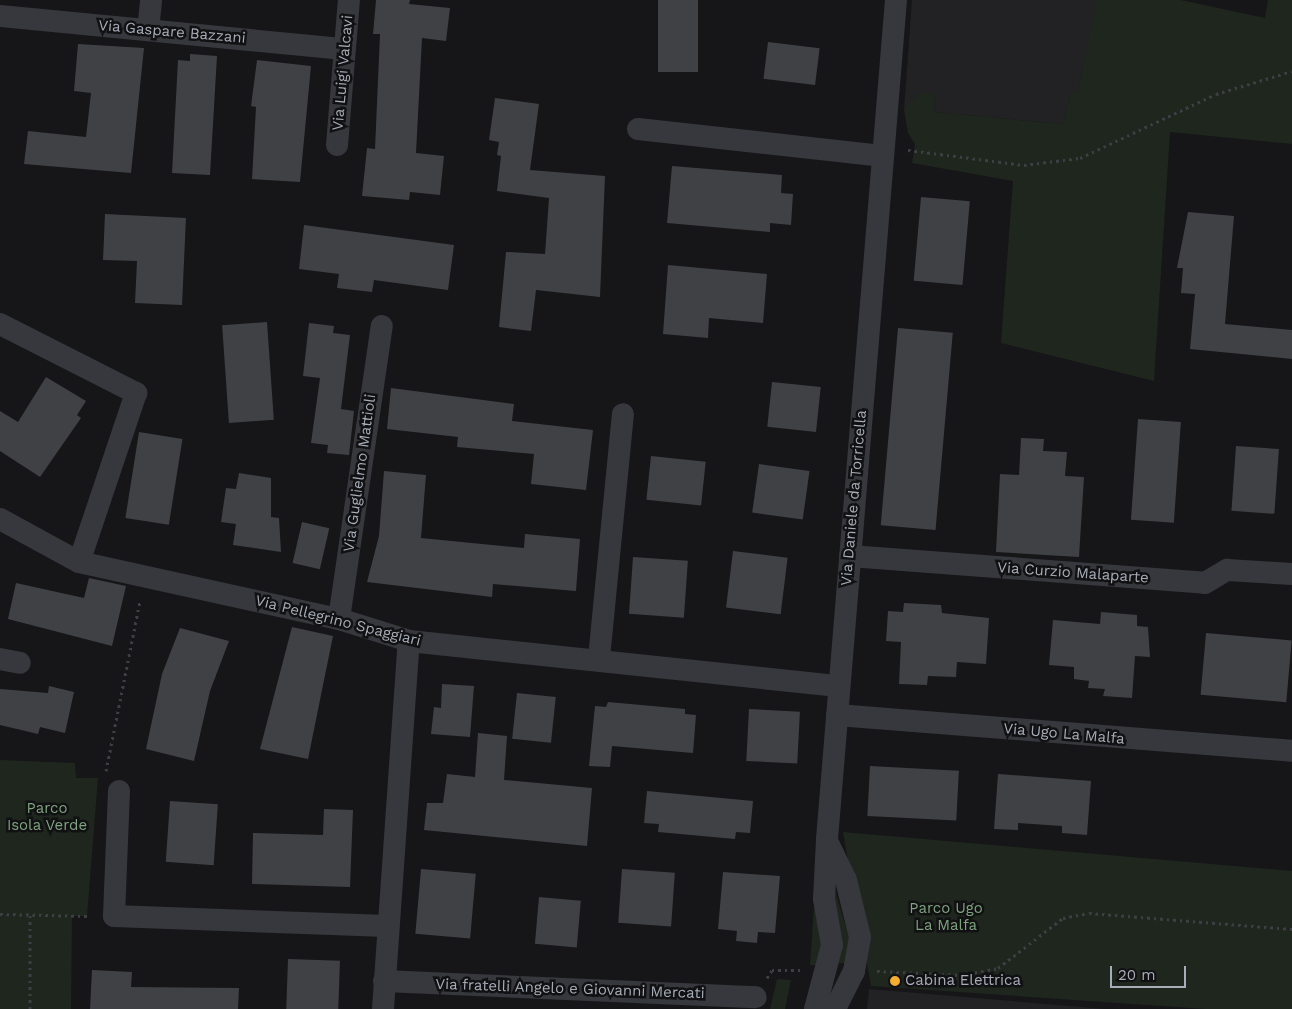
<!DOCTYPE html>
<style>
body{margin:0}
#map{position:relative;width:1292px;height:1009px;overflow:hidden;background:#161618;font-family:"Work Sans",sans-serif}
div>[style]{position:absolute}
.built>*{inset:0;background:#222225}
.green>*{inset:0;background:#1e261e}
.building>*{inset:0;background:#404145;transform-origin:0 0}
.path>*{height:3px;margin-top:-1.5px;transform-origin:0;background:repeating-linear-gradient(90deg,#3d3f44 0 2.5px,transparent 0 6.5px)}
.street>*{height:22px;margin:-11px;padding:0 11px;transform-origin:11px;border-radius:11px;background:#37383d}
.dots>*{width:14px;height:14px;translate:-50% -50%;box-sizing:border-box;border:2px solid #111113;border-radius:50%}
span{translate:-50% -50%;white-space:nowrap;text-align:center;line-height:1.15;-webkit-text-stroke:5px #111113;paint-order:stroke}
.street-label{font-size:15px;color:#a7adb8}
.park-label{font-size:15px;color:#7ea37f}
.poi-label{font-size:15px;color:#a7adb8}
.left{translate:0 -50%;text-align:left}
.scale{position:absolute;left:1110px;top:966px;width:76px;height:22px;box-sizing:border-box;border:2px solid #a7adb8;border-top:0;padding-left:6px;font-size:15px;line-height:18px;white-space:nowrap;color:#a7adb8;-webkit-text-stroke:4px #111113;paint-order:stroke}
</style>
<div id="map">
<div class="built">
<div style="clip-path:polygon(912px 0,1098px 0,1078px 91px,1071px 91px,1063px 124px,934px 112px,935px 94px,904px 110px)"></div>
<div style="clip-path:polygon(869px 989px,1106px 1009px,867px 1009px)"></div>
</div>
<div class="green">
<div style="clip-path:polygon(1097px 0,1181px 0,1265px 18px,1268px 0,1292px 0,1292px 144px,1170px 132px,1154px 381px,1001px 343px,1013px 181px,912px 163px,915px 144px,908px 133px,904px 110px,918px 94px,935px 94px,934px 112px,1063px 124px,1071px 91px,1078px 91px)"></div>
<div style="clip-path:polygon(0 760px,75px 763px,76px 778px,98px 778px,87px 916px,72px 916px,71px 1009px,0 1009px)"></div>
<div style="clip-path:polygon(843px 832px,1292px 871px,1292px 1009px,1205px 1009px,871px 986px)"></div>
<div style="clip-path:polygon(829px 871px,849px 937px,846px 963px,838px 963px)"></div>
<div style="clip-path:polygon(814px 906px,823px 945px,818px 965px,810px 965px)"></div>
<div style="clip-path:polygon(777px 979px,791px 980px,785px 1009px,770px 1009px)"></div>
</div>
<div class="building">
<div style="clip-path:polygon(376px 0,410px 0,409px 4px,450px 8px,446px 41px,422px 38px,416px 153px,444px 156px,440px 195px,410px 192px,409px 200px,362px 196px,367px 148px,375px 149px,380px 34px,373px 34px)"></div>
<div style="left:658px;top:0;width:40px;height:72px"></div>
<div style="left:768px;top:42px;width:52px;height:37px;rotate:7deg"></div>
<div style="clip-path:polygon(78px 44px,144px 48px,131px 173px,24px 164px,28px 131px,86px 137px,91px 93px,74px 91px)"></div>
<div style="clip-path:polygon(190px 54px,217px 56px,210px 175px,172px 173px,178px 60px,190px 61px)"></div>
<div style="clip-path:polygon(257px 60px,311px 66px,300px 182px,252px 179px,256px 107px,251px 106px)"></div>
<div style="clip-path:polygon(495px 98px,539px 104px,530px 170px,605px 176px,600px 297px,536px 290px,531px 331px,499px 327px,506px 252px,545px 254px,549px 198px,497px 191px,501px 156px,497px 155px,499px 142px,489px 140px)"></div>
<div style="clip-path:polygon(672px 166px,782px 175px,781px 193px,793px 194px,791px 225px,770px 223px,770px 232px,667px 223px)"></div>
<div style="left:921px;top:197px;width:49px;height:84px;rotate:5deg"></div>
<div style="clip-path:polygon(1188px 212px,1234px 216px,1225px 324px,1292px 330px,1292px 359px,1190px 349px,1195px 294px,1181px 293px,1183px 268px,1177px 268px)"></div>
<div style="clip-path:polygon(105px 214px,186px 218px,182px 305px,135px 303px,137px 261px,103px 260px)"></div>
<div style="clip-path:polygon(304px 225px,454px 245px,448px 290px,374px 280px,372px 292px,337px 288px,339px 274px,299px 269px)"></div>
<div style="clip-path:polygon(668px 265px,767px 274px,763px 323px,709px 318px,708px 338px,663px 334px)"></div>
<div style="left:267px;top:322px;width:98px;height:45px;rotate:86deg"></div>
<div style="clip-path:polygon(309px 323px,334px 326px,333px 333px,350px 335px,341px 409px,354px 411px,349px 455px,327px 453px,328px 445px,311px 443px,320px 378px,303px 376px)"></div>
<div style="left:898px;top:328px;width:55px;height:198px;rotate:5deg"></div>
<div style="clip-path:polygon(46px 377px,86px 401px,77px 415px,81px 418px,40px 477px,0 451px,0 411px,18px 422px)"></div>
<div style="left:772px;top:382px;width:49px;height:45px;rotate:6deg"></div>
<div style="clip-path:polygon(391px 388px,514px 404px,512px 421px,593px 430px,586px 490px,531px 484px,534px 454px,457px 447px,458px 437px,387px 429px)"></div>
<div style="left:1138px;top:419px;width:43px;height:101px;rotate:4deg"></div>
<div style="left:139px;top:432px;width:44px;height:87px;rotate:9deg"></div>
<div style="clip-path:polygon(1021px 438px,1044px 439px,1043px 451px,1067px 452px,1065px 476px,1084px 477px,1079px 557px,996px 552px,1000px 474px,1019px 475px)"></div>
<div style="left:1236px;top:446px;width:43px;height:65px;rotate:4deg"></div>
<div style="left:651px;top:456px;width:55px;height:44px;rotate:6deg"></div>
<div style="left:759px;top:464px;width:51px;height:49px;rotate:8deg"></div>
<div style="clip-path:polygon(384px 471px,426px 475px,421px 538px,524px 548px,525px 534px,580px 539px,576px 591px,493px 584px,492px 597px,367px 582px,379px 536px)"></div>
<div style="clip-path:polygon(239px 473px,271px 478px,271px 517px,279px 518px,281px 552px,233px 545px,236px 524px,221px 522px,226px 488px,236px 489px)"></div>
<div style="left:302px;top:522px;width:28px;height:42px;rotate:13deg"></div>
<div style="left:733px;top:551px;width:55px;height:57px;rotate:7deg"></div>
<div style="left:633px;top:557px;width:55px;height:57px;rotate:4deg"></div>
<div style="clip-path:polygon(89px 578px,126px 586px,112px 646px,8px 619px,16px 583px,84px 598px)"></div>
<div style="clip-path:polygon(904px 603px,941px 605px,942px 613px,989px 618px,986px 664px,957px 662px,956px 677px,928px 676px,927px 685px,899px 684px,901px 642px,886px 641px,888px 611px,903px 612px)"></div>
<div style="clip-path:polygon(1101px 612px,1137px 615px,1137px 626px,1148px 627px,1150px 657px,1135px 656px,1132px 698px,1103px 696px,1105px 689px,1088px 688px,1089px 681px,1074px 679px,1074px 667px,1049px 665px,1053px 620px,1100px 624px)"></div>
<div style="clip-path:polygon(292px 627px,333px 636px,308px 759px,260px 749px)"></div>
<div style="clip-path:polygon(180px 628px,229px 641px,210px 691px,194px 761px,146px 749px,162px 674px)"></div>
<div style="left:1206px;top:633px;width:86px;height:62px;rotate:5deg"></div>
<div style="clip-path:polygon(442px 684px,474px 686px,470px 737px,431px 734px,434px 707px,441px 708px)"></div>
<div style="clip-path:polygon(49px 686px,74px 692px,65px 733px,40px 727px,38px 734px,0 725px,0 689px,48px 693px)"></div>
<div style="left:517px;top:693px;width:39px;height:46px;rotate:6deg"></div>
<div style="clip-path:polygon(608px 702px,685px 709px,685px 714px,696px 715px,693px 753px,612px 746px,610px 767px,589px 766px,595px 706px,606px 707px)"></div>
<div style="left:749px;top:709px;width:51px;height:52px;rotate:3deg"></div>
<div style="clip-path:polygon(478px 733px,507px 736px,504px 780px,592px 788px,587px 846px,424px 830px,427px 803px,443px 803px,447px 774px,475px 777px)"></div>
<div style="left:870px;top:766px;width:89px;height:50px;rotate:3deg"></div>
<div style="clip-path:polygon(998px 774px,1091px 781px,1087px 835px,1062px 833px,1062px 826px,1018px 823px,1018px 830px,994px 829px)"></div>
<div style="clip-path:polygon(647px 791px,753px 801px,750px 833px,736px 832px,735px 839px,658px 832px,659px 824px,644px 823px)"></div>
<div style="left:170px;top:801px;width:48px;height:61px;rotate:4deg"></div>
<div style="clip-path:polygon(324px 809px,353px 810px,350px 887px,252px 884px,253px 833px,323px 835px)"></div>
<div style="left:421px;top:869px;width:55px;height:65px;rotate:5deg"></div>
<div style="left:622px;top:869px;width:53px;height:54px;rotate:4deg"></div>
<div style="clip-path:polygon(723px 872px,780px 876px,775px 933px,758px 932px,757px 943px,736px 941px,737px 931px,718px 929px)"></div>
<div style="left:539px;top:897px;width:42px;height:47px;rotate:5deg"></div>
<div style="left:288px;top:959px;width:52px;height:50px;rotate:2deg"></div>
<div style="clip-path:polygon(92px 970px,132px 972px,131px 987px,239px 988px,238px 1009px,90px 1009px)"></div>
</div>
<div class="path">
<div style="left:908px;top:150px;width:117px;rotate:7.4deg"></div>
<div style="left:1024px;top:165px;width:56px;rotate:-7.1deg"></div>
<div style="left:1080px;top:158px;width:150px;rotate:-25.2deg"></div>
<div style="left:1216px;top:94px;width:79px;rotate:-16.8deg"></div>
<div style="left:106px;top:771px;width:173px;rotate:-78.7deg"></div>
<div style="left:0;top:914px;width:89px;rotate:1.3deg"></div>
<div style="left:877px;top:971px;width:85px;rotate:2.7deg"></div>
<div style="left:962px;top:975px;width:37px;rotate:-11deg"></div>
<div style="left:998px;top:968px;width:82px;rotate:-37.6deg"></div>
<div style="left:1063px;top:918px;width:26px;rotate:-11deg"></div>
<div style="left:1089px;top:913px;width:204px;rotate:4.5deg"></div>
<div style="left:767px;top:978px;width:9px;rotate:-58deg"></div>
<div style="left:772px;top:970px;width:29px"></div>
<div style="left:30px;top:1009px;width:94px;rotate:-90deg"></div>
</div>
<div class="street">
<div style="left:0;top:16px;width:346px;rotate:5.5deg"></div>
<div style="left:148px;top:30px;width:30px;rotate:-84deg"></div>
<div style="left:638px;top:129px;width:245px;rotate:6.3deg"></div>
<div style="left:337px;top:145px;width:145px;rotate:-85.3deg"></div>
<div style="left:0;top:324px;width:153px;rotate:26.9deg"></div>
<div style="left:136px;top:393px;width:178px;rotate:108.6deg"></div>
<div style="left:0;top:519px;width:90px;rotate:28.6deg"></div>
<div style="left:79px;top:562px;width:266px;rotate:12.4deg"></div>
<div style="left:339px;top:619px;width:73px;rotate:17.4deg"></div>
<div style="left:409px;top:641px;width:432px;rotate:6deg"></div>
<div style="left:850px;top:556px;width:356px;rotate:4.3deg"></div>
<div style="left:1205px;top:583px;width:26px;rotate:-31deg"></div>
<div style="left:1227px;top:570px;width:65px;rotate:3.5deg"></div>
<div style="left:339px;top:619px;width:296px;rotate:-81.7deg"></div>
<div style="left:599px;top:658px;width:245px;rotate:-84.4deg"></div>
<div style="left:0;top:659px;width:20px;rotate:11deg"></div>
<div style="left:837px;top:715px;width:456px;rotate:4.5deg"></div>
<div style="left:119px;top:791px;width:125px;rotate:92.3deg"></div>
<div style="left:114px;top:916px;width:273px;rotate:2.1deg"></div>
<div style="left:827px;top:841px;width:43px;rotate:64deg"></div>
<div style="left:846px;top:880px;width:59px;rotate:76.2deg"></div>
<div style="left:860px;top:937px;width:35px;rotate:100deg"></div>
<div style="left:854px;top:971px;width:42px;rotate:116.6deg"></div>
<div style="left:384px;top:981px;width:372px;rotate:2.5deg"></div>
<div style="left:383px;top:1009px;width:369px;rotate:-86deg"></div>
<div style="left:815px;top:1009px;width:66px;rotate:-75.1deg"></div>
<div style="left:832px;top:945px;width:47px;rotate:-99.9deg"></div>
<div style="left:824px;top:899px;width:60px;rotate:-87.1deg"></div>
<div style="left:827px;top:839px;width:842px;rotate:-85.3deg"></div>
</div>
<div class="dots">
<div style="left:895px;top:981px;background:#f5ae30"></div>
</div>
<div class="street-label">
<span style="left:172px;top:32px;rotate:5deg">Via Gaspare Bazzani</span>
<span style="left:343px;top:73px;rotate:-85deg">Via Luigi Valcavi</span>
<span style="left:360px;top:473px;rotate:-82deg">Via Guglielmo Mattioli</span>
<span style="left:854px;top:498px;rotate:-85deg">Via Daniele da Torricella</span>
<span style="left:1073px;top:573px;rotate:4deg">Via Curzio Malaparte</span>
<span style="left:338px;top:621px;rotate:14deg">Via Pellegrino Spaggiari</span>
<span style="left:1064px;top:734px;rotate:5deg">Via Ugo La Malfa</span>
<span style="left:570px;top:989px;rotate:2deg">Via fratelli Angelo e Giovanni Mercati</span>
</div>
<div class="park-label">
<span style="left:47px;top:817px">Parco<br>Isola Verde</span>
<span style="left:946px;top:917px">Parco Ugo<br>La Malfa</span>
</div>
<div class="poi-label">
<span class="left" style="left:905px;top:981px">Cabina Elettrica</span>
</div>
<div class="scale">20 m</div>
</div>
